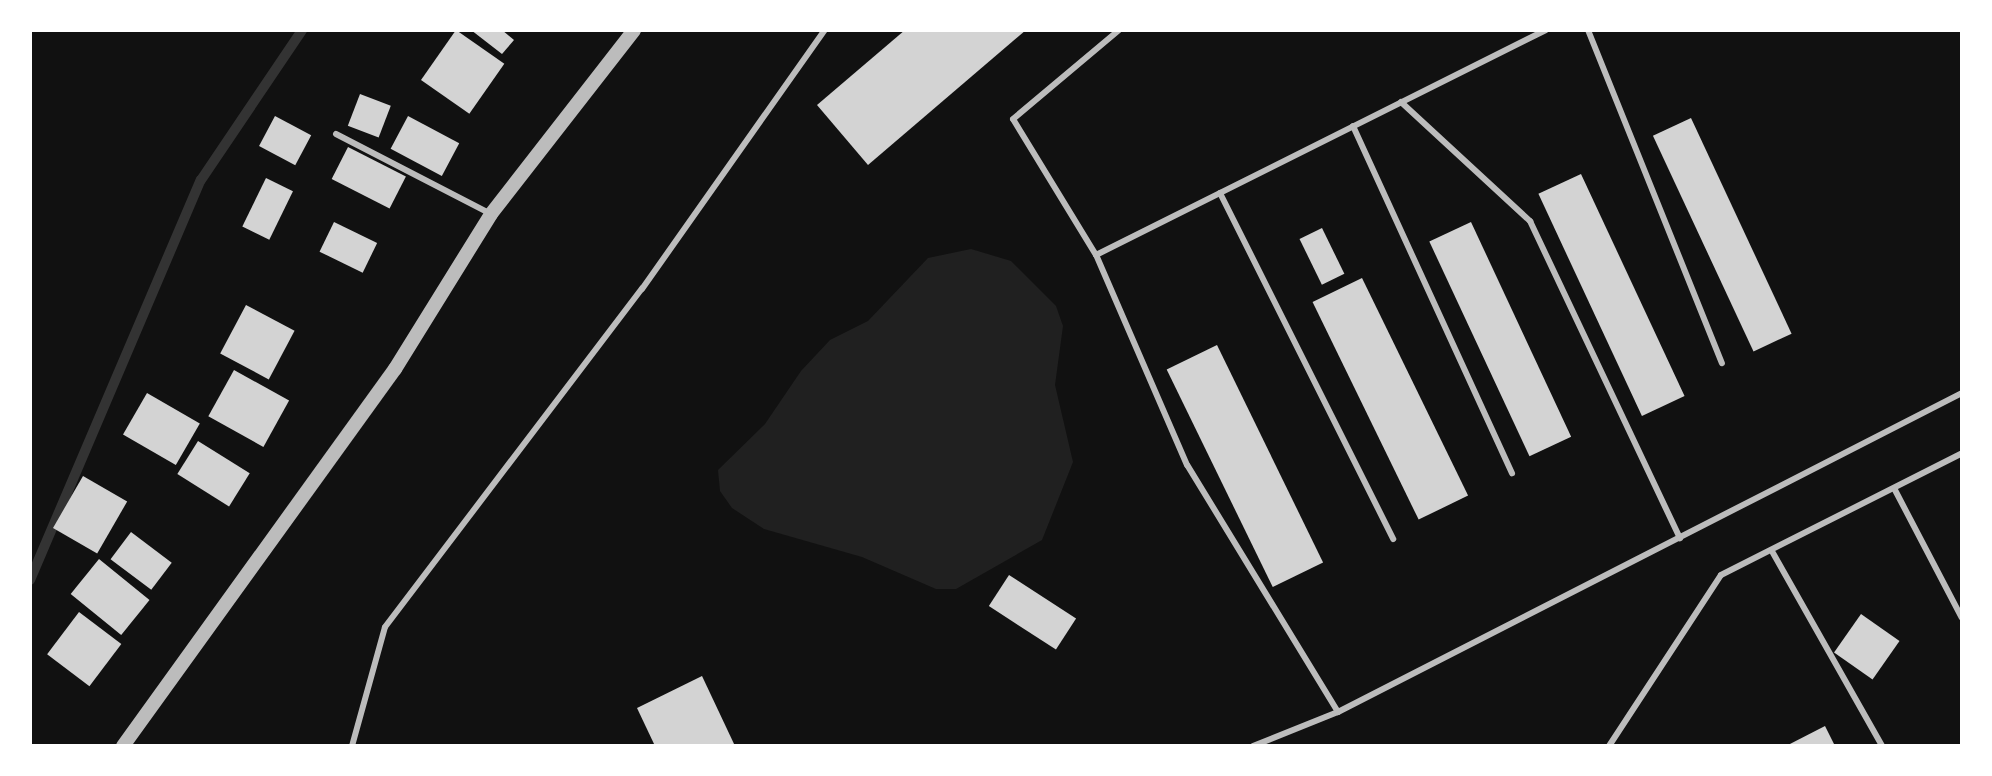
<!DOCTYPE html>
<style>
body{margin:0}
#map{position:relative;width:1992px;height:776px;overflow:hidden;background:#111;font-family:"DM Sans",sans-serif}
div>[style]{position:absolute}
.green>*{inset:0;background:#202020}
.stream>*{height:10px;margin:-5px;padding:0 5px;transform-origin:5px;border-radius:5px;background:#333}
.building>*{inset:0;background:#d3d3d3;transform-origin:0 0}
.service>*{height:6px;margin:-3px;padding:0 3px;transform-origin:3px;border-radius:3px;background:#bcbcbc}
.tertiary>*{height:14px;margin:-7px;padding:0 7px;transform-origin:7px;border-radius:7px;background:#bcbcbc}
span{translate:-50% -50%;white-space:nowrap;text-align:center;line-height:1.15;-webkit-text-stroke:8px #fff;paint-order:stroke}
.frame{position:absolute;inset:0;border:32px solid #fff;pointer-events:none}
</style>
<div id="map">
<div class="green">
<div style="clip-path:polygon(971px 249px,1011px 261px,1056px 306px,1063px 326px,1055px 385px,1073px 462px,1042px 540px,956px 589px,936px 589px,862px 557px,764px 529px,732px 508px,720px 491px,718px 470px,765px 424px,801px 371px,830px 340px,868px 321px,928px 258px)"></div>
</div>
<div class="stream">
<div style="left:30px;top:580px;width:435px;rotate:-66.9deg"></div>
<div style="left:201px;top:180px;width:181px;rotate:-56deg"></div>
</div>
<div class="building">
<div style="left:456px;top:30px;width:59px;height:61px;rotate:35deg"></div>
<div style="clip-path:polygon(471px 30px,502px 30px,514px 40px,502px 54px)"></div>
<div style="clip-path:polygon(905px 30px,1026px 30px,868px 165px,817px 105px)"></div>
<div style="left:360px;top:94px;width:33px;height:34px;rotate:21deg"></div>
<div style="left:275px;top:116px;width:41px;height:34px;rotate:28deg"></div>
<div style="left:408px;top:116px;width:58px;height:37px;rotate:28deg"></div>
<div style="left:1691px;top:118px;width:238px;height:42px;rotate:65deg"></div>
<div style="left:348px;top:147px;width:65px;height:36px;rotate:27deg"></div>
<div style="left:1581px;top:174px;width:245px;height:47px;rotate:65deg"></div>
<div style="left:266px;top:178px;width:30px;height:54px;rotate:26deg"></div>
<div style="left:334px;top:222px;width:48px;height:33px;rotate:26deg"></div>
<div style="left:1471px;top:222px;width:237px;height:46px;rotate:65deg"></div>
<div style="left:1322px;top:228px;width:51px;height:25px;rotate:64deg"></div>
<div style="left:1362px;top:278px;width:242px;height:55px;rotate:64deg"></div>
<div style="left:246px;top:305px;width:55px;height:55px;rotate:28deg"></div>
<div style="left:1217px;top:345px;width:242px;height:56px;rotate:64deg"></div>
<div style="left:234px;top:370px;width:63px;height:53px;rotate:29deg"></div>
<div style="left:147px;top:393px;width:61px;height:48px;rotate:30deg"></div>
<div style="left:198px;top:441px;width:61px;height:39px;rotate:32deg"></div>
<div style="left:83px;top:476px;width:51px;height:60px;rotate:30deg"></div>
<div style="left:131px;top:532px;width:51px;height:34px;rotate:37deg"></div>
<div style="left:99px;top:559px;width:65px;height:45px;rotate:39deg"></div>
<div style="left:1009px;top:575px;width:80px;height:37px;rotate:33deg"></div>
<div style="left:79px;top:612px;width:53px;height:53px;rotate:37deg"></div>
<div style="left:1861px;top:614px;width:47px;height:47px;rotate:35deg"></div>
<div style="clip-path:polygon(702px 676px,735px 746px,655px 746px,637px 708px)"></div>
<div style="clip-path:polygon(1825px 726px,1835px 746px,1786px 746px)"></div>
</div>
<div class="service">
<div style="left:1588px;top:30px;width:359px;rotate:68.1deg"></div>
<div style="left:1401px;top:102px;width:176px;rotate:42.7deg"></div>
<div style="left:1530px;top:221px;width:351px;rotate:64.7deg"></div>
<div style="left:1353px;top:126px;width:382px;rotate:65.4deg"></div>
<div style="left:336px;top:134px;width:172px;rotate:27.3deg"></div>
<div style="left:1220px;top:193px;width:387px;rotate:63.4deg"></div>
<div style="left:1096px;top:255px;width:159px;rotate:-121.4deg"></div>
<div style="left:1013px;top:119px;width:138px;rotate:-40deg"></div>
<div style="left:1895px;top:490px;width:144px;rotate:62.4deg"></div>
<div style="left:1773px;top:553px;width:222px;rotate:60.5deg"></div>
<div style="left:1338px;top:712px;width:289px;rotate:-121.4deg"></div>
<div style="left:1187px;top:465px;width:229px;rotate:-113.4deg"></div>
<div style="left:1096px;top:255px;width:503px;rotate:-26.57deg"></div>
<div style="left:352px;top:746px;width:123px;rotate:-74.5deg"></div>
<div style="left:385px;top:627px;width:425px;rotate:-52.8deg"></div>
<div style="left:642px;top:289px;width:317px;rotate:-54.8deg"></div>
<div style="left:1253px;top:746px;width:92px;rotate:-21.8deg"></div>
<div style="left:1338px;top:712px;width:701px;rotate:-27.08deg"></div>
<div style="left:1609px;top:746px;width:204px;rotate:-56.8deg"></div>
<div style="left:1721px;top:575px;width:270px;rotate:-26.8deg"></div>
</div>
<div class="tertiary">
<div style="left:123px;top:746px;width:465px;rotate:-54.2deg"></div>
<div style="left:395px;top:369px;width:182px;rotate:-58.2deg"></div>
<div style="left:491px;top:214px;width:233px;rotate:-52.1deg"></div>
</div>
<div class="frame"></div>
</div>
